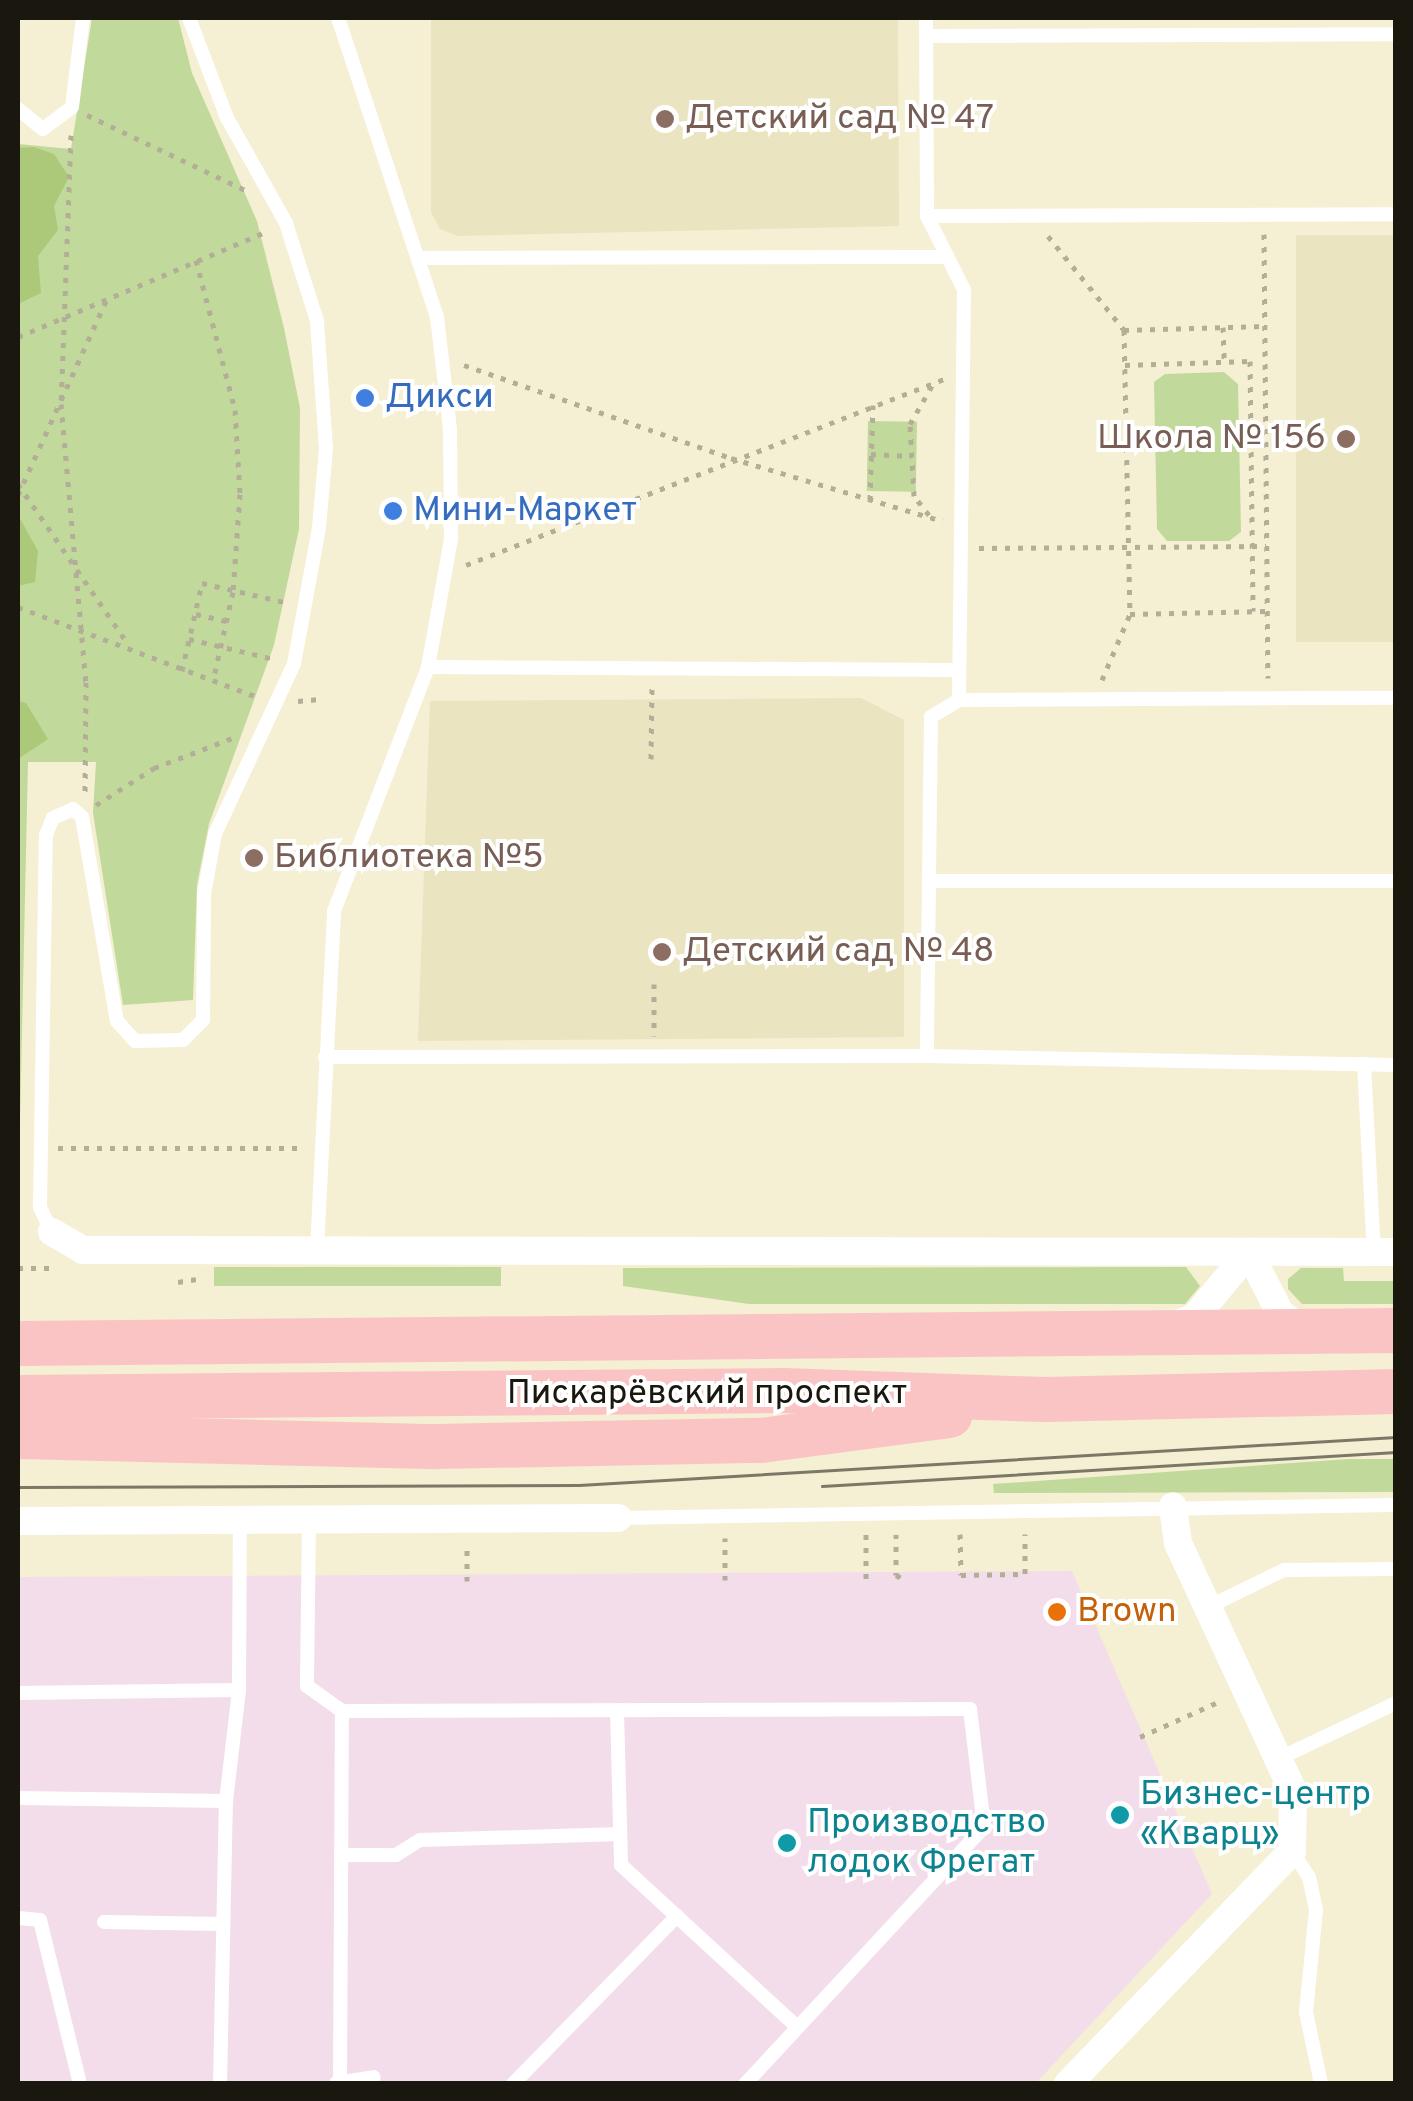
<!DOCTYPE html>
<meta charset="utf-8">
<style>
body{margin:0}
#map{position:relative;width:1413px;height:2101px;overflow:hidden;background:#f5efd3;font-family:Overpass,sans-serif}
div>[style]{position:absolute}
.industrial>*{inset:0;background:#f3ddeb}
.built>*{inset:0;background:#ebe4c1;transform-origin:0 0}
.green>*{inset:0;background:#c2d99c;transform-origin:0 0}
.forest>*{inset:0;background:#acc879}
.path>*{height:5px;margin-top:-2.5px;transform-origin:0;background:repeating-linear-gradient(90deg,#b3ae98 0 5px,transparent 0 13px)}
.service>*{height:14px;margin:-7px;padding:0 7px;transform-origin:7px;border-radius:7px;background:#fff}
.minor>*{height:28px;margin:-14px;padding:0 14px;transform-origin:14px;border-radius:14px;background:#fff}
.primary>*{height:45px;margin:-22.5px;padding:0 22.5px;transform-origin:22.5px;border-radius:22.5px;background:#fac4c5}
.tram>*{height:2.5px;margin:-1.25px;padding:0 1.25px;transform-origin:1.25px;border-radius:1.25px;background:#7c7866}
.dots>*{width:28px;height:28px;translate:-50% -50%;box-sizing:border-box;border:5px solid #fff;border-radius:50%}
span{translate:-50% -50%;white-space:nowrap;text-align:center;line-height:1.15;-webkit-text-stroke:8px #fff;paint-order:stroke}
.education-label{font-size:35px;color:#785e54}
.left{translate:0 -50%;text-align:left}
.right{translate:-100% -50%;text-align:right}
.shop-label{font-size:35px;color:#366cbe}
.street-label{font-size:35px;color:#1a180e}
.food-label{font-size:35px;color:#c56008}
.culture-label{font-size:35px;color:#0d838f}
.frame{position:absolute;inset:0;border:20px solid #1a180e;pointer-events:none}
</style>
<div id="map">
<div class="industrial">
<div style="clip-path:polygon(1072px 1571px,1212px 1894px,1036px 2083px,18px 2083px,18px 1577px)"></div>
</div>
<div class="built">
<div style="clip-path:polygon(431px 18px,898px 18px,899px 226px,458px 236px,440px 229px,431px 212px)"></div>
<div style="left:1296px;top:235px;width:99px;height:407px"></div>
<div style="clip-path:polygon(861px 698px,904px 720px,904px 1037px,418px 1041px,430px 701px)"></div>
</div>
<div class="green">
<div style="clip-path:polygon(92px 18px,178px 18px,192px 73px,257px 221px,284px 328px,300px 408px,299px 529px,274px 645px,209px 824px,197px 885px,193px 1000px,123px 1005px,93px 813px,96px 762px,28px 762px,18px 1213px,18px 144px,71px 149px)"></div>
<div style="clip-path:polygon(1224px 372px,1238px 384px,1241px 532px,1229px 541px,1167px 541px,1157px 529px,1154px 382px,1165px 374px)"></div>
<div style="left:868px;top:421px;width:49px;height:70px;rotate:1deg"></div>
<div style="left:501px;top:1267px;width:19px;height:287px;rotate:90deg"></div>
<div style="clip-path:polygon(1186px 1267px,1200px 1286px,1185px 1304px,749px 1304px,623px 1286px,623px 1268px)"></div>
<div style="clip-path:polygon(1301px 1268px,1343px 1268px,1344px 1281px,1395px 1281px,1395px 1304px,1302px 1304px,1288px 1289px,1288px 1279px)"></div>
<div style="clip-path:polygon(1349px 1459px,1395px 1459px,1395px 1492px,994px 1493px,993px 1484px)"></div>
</div>
<div class="forest">
<div style="clip-path:polygon(34px 147px,54px 154px,69px 177px,54px 206px,58px 230px,38px 256px,41px 293px,18px 304px,18px 148px)"></div>
<div style="clip-path:polygon(18px 515px,38px 551px,35px 582px,18px 586px)"></div>
<div style="clip-path:polygon(18px 701px,26px 703px,48px 739px,18px 759px)"></div>
</div>
<div class="path">
<div style="left:87px;top:115px;width:175px;rotate:25.4deg"></div>
<div style="left:71px;top:135px;width:269px;rotate:92.1deg"></div>
<div style="left:61px;top:404px;width:279px;rotate:84.9deg"></div>
<div style="left:86px;top:682px;width:110px;rotate:90.5deg"></div>
<div style="left:1264px;top:234px;width:444px;rotate:89.5deg"></div>
<div style="left:1048px;top:236px;width:121px;rotate:51deg"></div>
<div style="left:1124px;top:330px;width:284px;rotate:88.8deg"></div>
<div style="left:1130px;top:614px;width:137px;rotate:-1.3deg"></div>
<div style="left:196px;top:260px;width:155px;rotate:75.4deg"></div>
<div style="left:235px;top:410px;width:84px;rotate:86.6deg"></div>
<div style="left:240px;top:494px;width:98px;rotate:94.1deg"></div>
<div style="left:233px;top:592px;width:91px;rotate:102.7deg"></div>
<div style="left:1223px;top:327px;width:35px;rotate:88deg"></div>
<div style="left:1124px;top:330px;width:141px;rotate:-1.6deg"></div>
<div style="left:18px;top:337px;width:272px;rotate:-23deg"></div>
<div style="left:464px;top:365px;width:283px;rotate:19.2deg"></div>
<div style="left:731px;top:458px;width:221px;rotate:16.6deg"></div>
<div style="left:1125px;top:365px;width:125px;rotate:-1.8deg"></div>
<div style="left:1250px;top:361px;width:250px;rotate:89.3deg"></div>
<div style="left:871px;top:454px;width:40px;rotate:2.9deg"></div>
<div style="left:18px;top:484px;width:194px;rotate:55.5deg"></div>
<div style="left:18px;top:495px;width:217px;rotate:-65.6deg"></div>
<div style="left:870px;top:500px;width:95px;rotate:-88.2deg"></div>
<div style="left:929px;top:515px;width:24px;rotate:-128deg"></div>
<div style="left:914px;top:496px;width:72px;rotate:-93.2deg"></div>
<div style="left:910px;top:424px;width:46px;rotate:-60.1deg"></div>
<div style="left:979px;top:548px;width:287px;rotate:-0.4deg"></div>
<div style="left:466px;top:565px;width:513px;rotate:-21.26deg"></div>
<div style="left:18px;top:607px;width:256px;rotate:20.6deg"></div>
<div style="left:196px;top:614px;width:32px;rotate:13deg"></div>
<div style="left:189px;top:639px;width:87px;rotate:13.2deg"></div>
<div style="left:182px;top:671px;width:90px;rotate:-77.2deg"></div>
<div style="left:202px;top:583px;width:84px;rotate:13deg"></div>
<div style="left:1102px;top:680px;width:72px;rotate:-67deg"></div>
<div style="left:298px;top:701px;width:22px;rotate:-5deg"></div>
<div style="left:651px;top:759px;width:73px;rotate:-89.2deg"></div>
<div style="left:96px;top:805px;width:69px;rotate:-32.5deg"></div>
<div style="left:154px;top:768px;width:90px;rotate:-20.9deg"></div>
<div style="left:654px;top:984px;width:52px;rotate:90deg"></div>
<div style="left:58px;top:1148px;width:244px"></div>
<div style="left:18px;top:1268px;width:33px"></div>
<div style="left:178px;top:1282px;width:25px;rotate:-9deg"></div>
<div style="left:866px;top:1534px;width:45px;rotate:90deg"></div>
<div style="left:896px;top:1534px;width:41px;rotate:90deg"></div>
<div style="left:896px;top:1575px;width:10px;rotate:29deg"></div>
<div style="left:960px;top:1534px;width:41px;rotate:88.6deg"></div>
<div style="left:961px;top:1575px;width:64px;rotate:-0.9deg"></div>
<div style="left:1025px;top:1574px;width:40px;rotate:-90deg"></div>
<div style="left:725px;top:1580px;width:42px;rotate:-90deg"></div>
<div style="left:467px;top:1581px;width:37px;rotate:-90deg"></div>
<div style="left:1140px;top:1737px;width:88px;rotate:-24.2deg"></div>
</div>
<div class="service">
<div style="left:926px;top:18px;width:198px;rotate:89.7deg"></div>
<div style="left:927px;top:216px;width:83px;rotate:63.4deg"></div>
<div style="left:964px;top:290px;width:410px;rotate:90.7deg"></div>
<div style="left:959px;top:700px;width:33px;rotate:149deg"></div>
<div style="left:931px;top:717px;width:339px;rotate:90.7deg"></div>
<div style="left:926px;top:36px;width:470px;rotate:-0.2deg"></div>
<div style="left:18px;top:109px;width:32px;rotate:39deg"></div>
<div style="left:43px;top:129px;width:36px;rotate:-37deg"></div>
<div style="left:72px;top:107px;width:90px;rotate:-83deg"></div>
<div style="left:927px;top:216px;width:469px;rotate:-0.2deg"></div>
<div style="left:421px;top:258px;width:521px;rotate:-0.11deg"></div>
<div style="left:428px;top:667px;width:531px;rotate:0.32deg"></div>
<div style="left:959px;top:700px;width:437px;rotate:-0.3deg"></div>
<div style="left:932px;top:881px;width:464px"></div>
<div style="left:325px;top:1057px;width:602px;rotate:-0.1deg"></div>
<div style="left:927px;top:1056px;width:469px;rotate:1.1deg"></div>
<div style="left:1364px;top:1064px;width:188px;rotate:87deg"></div>
<div style="left:52px;top:1232px;width:28px;rotate:-116deg"></div>
<div style="left:40px;top:1207px;width:372px;rotate:-89.1deg"></div>
<div style="left:46px;top:835px;width:18px;rotate:-68deg"></div>
<div style="left:53px;top:818px;width:22px;rotate:-24deg"></div>
<div style="left:73px;top:809px;width:12px;rotate:42deg"></div>
<div style="left:82px;top:817px;width:207px;rotate:80.3deg"></div>
<div style="left:117px;top:1021px;width:27px;rotate:48deg"></div>
<div style="left:135px;top:1041px;width:48px;rotate:-1.2deg"></div>
<div style="left:183px;top:1040px;width:28px;rotate:-45deg"></div>
<div style="left:203px;top:1020px;width:126px;rotate:-89.5deg"></div>
<div style="left:204px;top:894px;width:61px;rotate:-79.6deg"></div>
<div style="left:215px;top:834px;width:187px;rotate:-65.1deg"></div>
<div style="left:294px;top:664px;width:138px;rotate:-79.6deg"></div>
<div style="left:319px;top:528px;width:80px;rotate:-85deg"></div>
<div style="left:326px;top:448px;width:127px;rotate:-94.1deg"></div>
<div style="left:317px;top:321px;width:103px;rotate:-107.6deg"></div>
<div style="left:286px;top:223px;width:120px;rotate:-119.3deg"></div>
<div style="left:227px;top:118px;width:107px;rotate:-110.8deg"></div>
<div style="left:317px;top:1249px;width:338px;rotate:-87.1deg"></div>
<div style="left:334px;top:911px;width:261px;rotate:-68.9deg"></div>
<div style="left:428px;top:667px;width:130px;rotate:-79.8deg"></div>
<div style="left:451px;top:539px;width:110px;rotate:-90.5deg"></div>
<div style="left:450px;top:429px;width:113px;rotate:-96.6deg"></div>
<div style="left:437px;top:317px;width:315px;rotate:-108.3deg"></div>
<div style="left:618px;top:1518px;width:778px;rotate:-0.96deg"></div>
<div style="left:309px;top:1520px;width:166px;rotate:90.7deg"></div>
<div style="left:307px;top:1686px;width:43px;rotate:35.5deg"></div>
<div style="left:342px;top:1711px;width:628px;rotate:-0.18deg"></div>
<div style="left:970px;top:1709px;width:119px;rotate:83.2deg"></div>
<div style="left:984px;top:1827px;width:351px;rotate:132.9deg"></div>
<div style="left:1208px;top:1607px;width:85px;rotate:-26deg"></div>
<div style="left:1284px;top:1570px;width:112px;rotate:-0.5deg"></div>
<div style="left:18px;top:1693px;width:221px;rotate:-0.8deg"></div>
<div style="left:617px;top:1710px;width:155px;rotate:88.5deg"></div>
<div style="left:621px;top:1865px;width:239px;rotate:42.6deg"></div>
<div style="left:1278px;top:1759px;width:131px;rotate:-25.4deg"></div>
<div style="left:18px;top:1798px;width:208px;rotate:0.8deg"></div>
<div style="left:1292px;top:1851px;width:31px;rotate:57deg"></div>
<div style="left:1309px;top:1877px;width:34px;rotate:78deg"></div>
<div style="left:1316px;top:1910px;width:102px;rotate:95.6deg"></div>
<div style="left:1306px;top:2012px;width:74px;rotate:78.2deg"></div>
<div style="left:341px;top:1855px;width:55px"></div>
<div style="left:396px;top:1855px;width:28px;rotate:-32deg"></div>
<div style="left:420px;top:1840px;width:200px;rotate:-1.7deg"></div>
<div style="left:18px;top:1918px;width:22px;rotate:5deg"></div>
<div style="left:40px;top:1920px;width:169px;rotate:76.3deg"></div>
<div style="left:104px;top:1922px;width:119px;rotate:1deg"></div>
<div style="left:340px;top:2082px;width:371px;rotate:-89.7deg"></div>
<div style="left:336px;top:2083px;width:38px;rotate:-9deg"></div>
<div style="left:220px;top:2084px;width:283px;rotate:-88.8deg"></div>
<div style="left:226px;top:1801px;width:112px;rotate:-83.3deg"></div>
<div style="left:239px;top:1690px;width:170px;rotate:-89.7deg"></div>
<div style="left:513px;top:2084px;width:235px;rotate:-45.7deg"></div>
</div>
<div class="minor">
<div style="left:52px;top:1232px;width:36px;rotate:30deg"></div>
<div style="left:83px;top:1250px;width:1313px;rotate:0.09deg"></div>
<div style="left:1249px;top:1252px;width:68px;rotate:63.1deg"></div>
<div style="left:1280px;top:1313px;width:26px;rotate:37deg"></div>
<div style="left:1173px;top:1326px;width:24px;rotate:-22deg"></div>
<div style="left:1195px;top:1317px;width:85px;rotate:-50.3deg"></div>
<div style="left:18px;top:1521px;width:600px;rotate:-0.29deg"></div>
<div style="left:1068px;top:2084px;width:323px;rotate:-46.1deg"></div>
<div style="left:1292px;top:1851px;width:60px;rotate:-89deg"></div>
<div style="left:1293px;top:1791px;width:273px;rotate:-114.9deg"></div>
<div style="left:1178px;top:1543px;width:37px;rotate:-98deg"></div>
</div>
<div class="primary">
<div style="left:18px;top:1343px;width:1378px;rotate:-0.54deg"></div>
<div style="left:18px;top:1397px;width:765px;rotate:-0.52deg"></div>
<div style="left:783px;top:1390px;width:261px;rotate:2deg"></div>
<div style="left:1044px;top:1399px;width:352px;rotate:-1.3deg"></div>
<div style="left:18px;top:1436px;width:418px;rotate:1.4deg"></div>
<div style="left:436px;top:1446px;width:325px;rotate:-1.1deg"></div>
<div style="left:761px;top:1440px;width:190px;rotate:-7.6deg"></div>
</div>
<div class="tram">
<div style="left:822px;top:1486px;width:575px;rotate:-3.39deg"></div>
<div style="left:18px;top:1487px;width:561px;rotate:-0.2deg"></div>
<div style="left:579px;top:1485px;width:818px;rotate:-3.36deg"></div>
</div>
<div class="dots">
<div style="left:665px;top:119px;background:#8d6e63"></div>
<div style="left:365px;top:398px;background:#3f7fe0"></div>
<div style="left:1346px;top:439px;background:#8d6e63"></div>
<div style="left:393px;top:511px;background:#3f7fe0"></div>
<div style="left:254px;top:858px;background:#8d6e63"></div>
<div style="left:662px;top:952px;background:#8d6e63"></div>
<div style="left:1057px;top:1612px;background:#e8710a"></div>
<div style="left:1120px;top:1815px;background:#0f9aa8"></div>
<div style="left:787px;top:1843px;background:#0f9aa8"></div>
</div>
<div class="education-label">
<span class="left" style="left:685px;top:119px">Детский сад № 47</span>
<span class="right" style="left:1326px;top:439px">Школа № 156</span>
<span class="left" style="left:274px;top:858px">Библиотека №5</span>
<span class="left" style="left:682px;top:952px">Детский сад № 48</span>
</div>
<div class="shop-label">
<span class="left" style="left:385px;top:398px">Дикси</span>
<span class="left" style="left:413px;top:511px">Мини-Маркет</span>
</div>
<div class="street-label">
<span style="left:707px;top:1394px">Пискарёвский проспект</span>
</div>
<div class="food-label">
<span class="left" style="left:1077px;top:1612px">Brown</span>
</div>
<div class="culture-label">
<span class="left" style="left:1140px;top:1815px">Бизнес-центр<br>«Кварц»</span>
<span class="left" style="left:807px;top:1843px">Производство<br>лодок Фрегат</span>
</div>
<div class="frame"></div>
</div>
